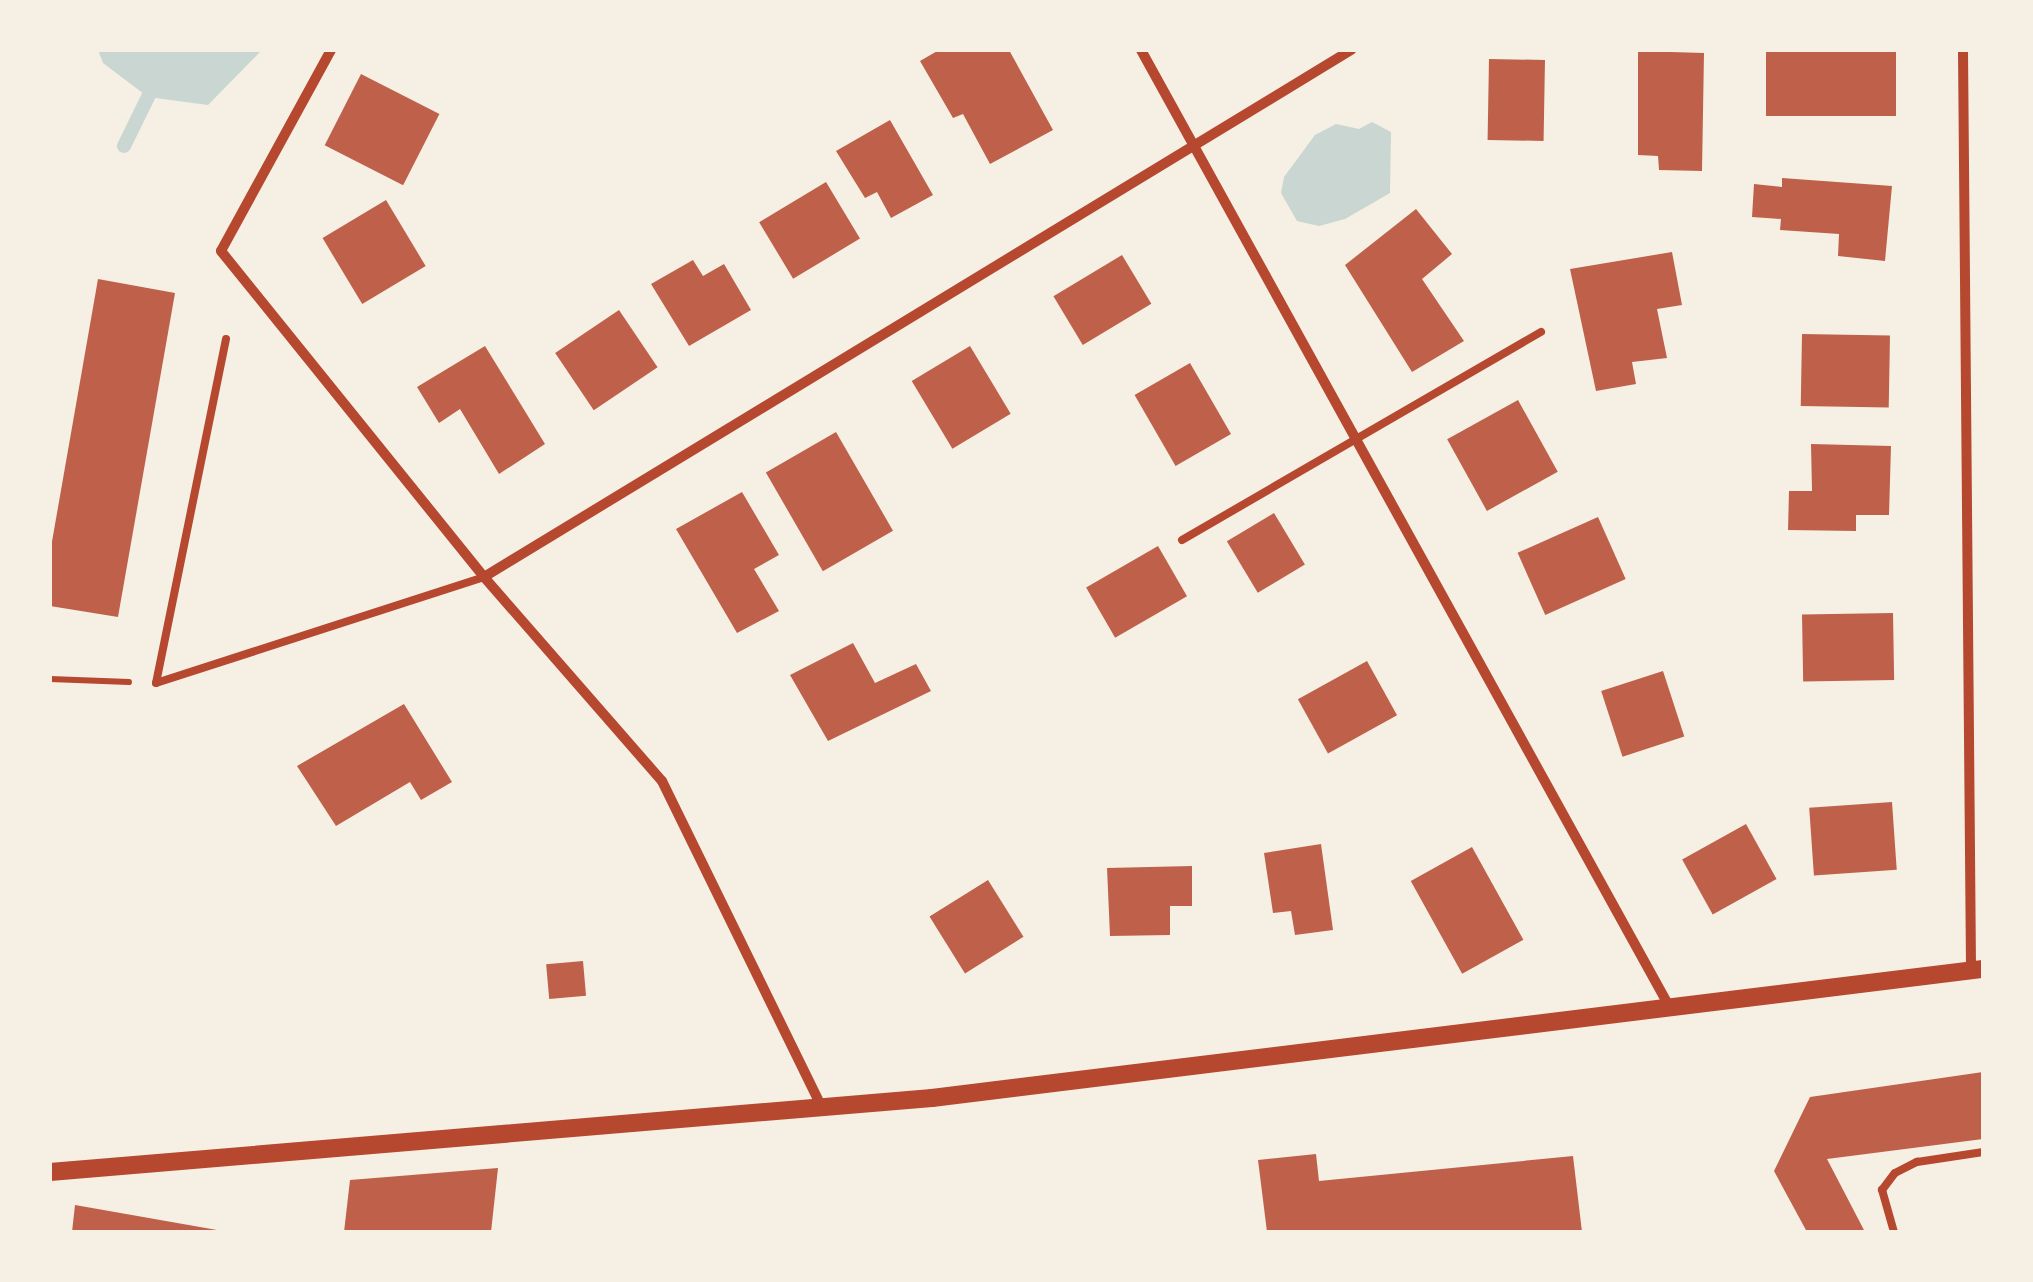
<!DOCTYPE html>
<style>
body{margin:0}
#map{position:relative;width:2033px;height:1282px;overflow:hidden;background:#f6efe4;font-family:Ubuntu,sans-serif}
div>[style]{position:absolute}
.water>*{inset:0;background:#c9d6d2}
.stream>*{height:14px;margin:-7px;padding:0 7px;transform-origin:7px;border-radius:7px;background:#c9d6d2}
.building>*{inset:0;background:#bf614a;transform-origin:0 0}
.path>*{height:6px;margin:-3px;padding:0 3px;transform-origin:3px;border-radius:3px;background:#b5482f}
.service>*{height:8px;margin:-4px;padding:0 4px;transform-origin:4px;border-radius:4px;background:#b5482f}
.minor>*{height:10px;margin:-5px;padding:0 5px;transform-origin:5px;border-radius:5px;background:#b5482f}
.tertiary>*{height:18px;margin:-9px;padding:0 9px;transform-origin:9px;border-radius:9px;background:#b5482f}
span{translate:-50% -50%;white-space:nowrap;text-align:center;line-height:1.15;-webkit-text-stroke:8px #f6efe4;paint-order:stroke}
.frame{position:absolute;inset:0;border:52px solid #f6efe4;pointer-events:none}
</style>
<div id="map">
<div class="water">
<div style="clip-path:polygon(98px 50px,262px 50px,208px 105px,148px 97px,103px 63px)"></div>
<div style="clip-path:polygon(1372px 122px,1391px 132px,1390px 193px,1345px 219px,1319px 226px,1297px 221px,1281px 193px,1284px 177px,1315px 135px,1336px 124px,1359px 129px)"></div>
</div>
<div class="stream">
<div style="left:124px;top:146px;width:55px;rotate:-63.9deg"></div>
</div>
<div class="building">
<div style="clip-path:polygon(939px 50px,1009px 50px,1053px 130px,990px 164px,963px 114px,953px 118px,920px 61px)"></div>
<div style="clip-path:polygon(1638px 51px,1704px 53px,1702px 171px,1659px 170px,1658px 156px,1638px 155px)"></div>
<div style="left:1766px;top:52px;width:130px;height:64px"></div>
<div style="left:1489px;top:59px;width:56px;height:81px;rotate:1deg"></div>
<div style="left:361px;top:74px;width:88px;height:80px;rotate:27deg"></div>
<div style="clip-path:polygon(890px 120px,933px 195px,891px 218px,877px 192px,865px 198px,836px 151px)"></div>
<div style="clip-path:polygon(1782px 178px,1892px 186px,1885px 261px,1838px 256px,1839px 234px,1780px 230px,1781px 219px,1752px 217px,1754px 184px,1782px 187px)"></div>
<div style="left:826px;top:182px;width:66px;height:78px;rotate:59deg"></div>
<div style="left:386px;top:200px;width:77px;height:74px;rotate:59deg"></div>
<div style="clip-path:polygon(1416px 209px,1452px 254px,1422px 279px,1464px 341px,1412px 372px,1345px 265px)"></div>
<div style="clip-path:polygon(1672px 252px,1682px 305px,1657px 309px,1667px 358px,1632px 362px,1636px 384px,1596px 391px,1570px 269px)"></div>
<div style="left:1122px;top:255px;width:57px;height:80px;rotate:59deg"></div>
<div style="clip-path:polygon(693px 260px,703px 276px,724px 264px,751px 310px,689px 346px,651px 284px)"></div>
<div style="clip-path:polygon(98px 279px,175px 293px,118px 617px,50px 606px,50px 553px)"></div>
<div style="left:619px;top:310px;width:69px;height:77px;rotate:56deg"></div>
<div style="left:1802px;top:334px;width:88px;height:72px;rotate:1deg"></div>
<div style="clip-path:polygon(485px 346px,545px 444px,499px 474px,460px 409px,439px 423px,417px 387px)"></div>
<div style="left:970px;top:346px;width:79px;height:68px;rotate:59deg"></div>
<div style="left:1190px;top:363px;width:82px;height:64px;rotate:60deg"></div>
<div style="left:1518px;top:400px;width:82px;height:81px;rotate:61deg"></div>
<div style="left:836px;top:432px;width:114px;height:81px;rotate:60deg"></div>
<div style="clip-path:polygon(1811px 444px,1891px 446px,1889px 515px,1856px 515px,1856px 531px,1788px 530px,1789px 491px,1812px 491px)"></div>
<div style="clip-path:polygon(742px 492px,779px 555px,754px 569px,779px 611px,737px 633px,676px 529px)"></div>
<div style="left:1274px;top:513px;width:60px;height:55px;rotate:59deg"></div>
<div style="left:1598px;top:517px;width:68px;height:88px;rotate:66deg"></div>
<div style="left:1158px;top:546px;width:58px;height:83px;rotate:60deg"></div>
<div style="left:1893px;top:613px;width:67px;height:91px;rotate:89deg"></div>
<div style="clip-path:polygon(853px 643px,875px 683px,916px 664px,931px 691px,828px 741px,790px 675px)"></div>
<div style="left:1367px;top:661px;width:62px;height:79px;rotate:61deg"></div>
<div style="left:1663px;top:671px;width:69px;height:65px;rotate:72deg"></div>
<div style="clip-path:polygon(404px 704px,452px 782px,421px 800px,410px 782px,336px 826px,297px 766px)"></div>
<div style="left:1892px;top:802px;width:68px;height:83px;rotate:86deg"></div>
<div style="left:1746px;top:824px;width:63px;height:73px;rotate:61deg"></div>
<div style="clip-path:polygon(1321px 844px,1333px 930px,1295px 935px,1291px 911px,1273px 913px,1264px 853px)"></div>
<div style="left:1472px;top:847px;width:106px;height:70px;rotate:61deg"></div>
<div style="clip-path:polygon(1192px 866px,1192px 906px,1170px 906px,1170px 935px,1110px 936px,1107px 868px)"></div>
<div style="left:988px;top:880px;width:67px;height:69px;rotate:58deg"></div>
<div style="left:583px;top:961px;width:35px;height:37px;rotate:85deg"></div>
<div style="clip-path:polygon(1983px 1072px,1983px 1139px,1827px 1159px,1865px 1232px,1807px 1232px,1774px 1171px,1810px 1097px)"></div>
<div style="clip-path:polygon(1316px 1154px,1319px 1181px,1573px 1156px,1582px 1232px,1267px 1232px,1258px 1160px)"></div>
<div style="clip-path:polygon(498px 1168px,491px 1232px,344px 1232px,350px 1180px)"></div>
<div style="clip-path:polygon(75px 1205px,217px 1230px,217px 1232px,72px 1232px)"></div>
</div>
<div class="path">
<div style="left:50px;top:679px;width:79px;rotate:2.2deg"></div>
</div>
<div class="service">
<div style="left:226px;top:339px;width:351px;rotate:101.5deg"></div>
<div style="left:156px;top:683px;width:345px;rotate:-17.9deg"></div>
<div style="left:1182px;top:540px;width:415px;rotate:-30.1deg"></div>
<div style="left:1894px;top:1232px;width:44px;rotate:-105.9deg"></div>
<div style="left:1882px;top:1190px;width:21px;rotate:-53deg"></div>
<div style="left:1895px;top:1173px;width:25px;rotate:-27deg"></div>
<div style="left:1917px;top:1162px;width:67px;rotate:-8.6deg"></div>
</div>
<div class="minor">
<div style="left:331px;top:50px;width:229px;rotate:118.7deg"></div>
<div style="left:221px;top:251px;width:419px;rotate:51.1deg"></div>
<div style="left:484px;top:577px;width:271px;rotate:48.9deg"></div>
<div style="left:662px;top:781px;width:363px;rotate:63.9deg"></div>
<div style="left:1141px;top:50px;width:1094px;rotate:61.09deg"></div>
<div style="left:1963px;top:50px;width:921px;rotate:89.5deg"></div>
<div style="left:484px;top:577px;width:1015px;rotate:-31.29deg"></div>
</div>
<div class="tertiary">
<div style="left:50px;top:1172px;width:885px;rotate:-4.8deg"></div>
<div style="left:932px;top:1098px;width:1059px;rotate:-7deg"></div>
</div>
<div class="frame"></div>
</div>
